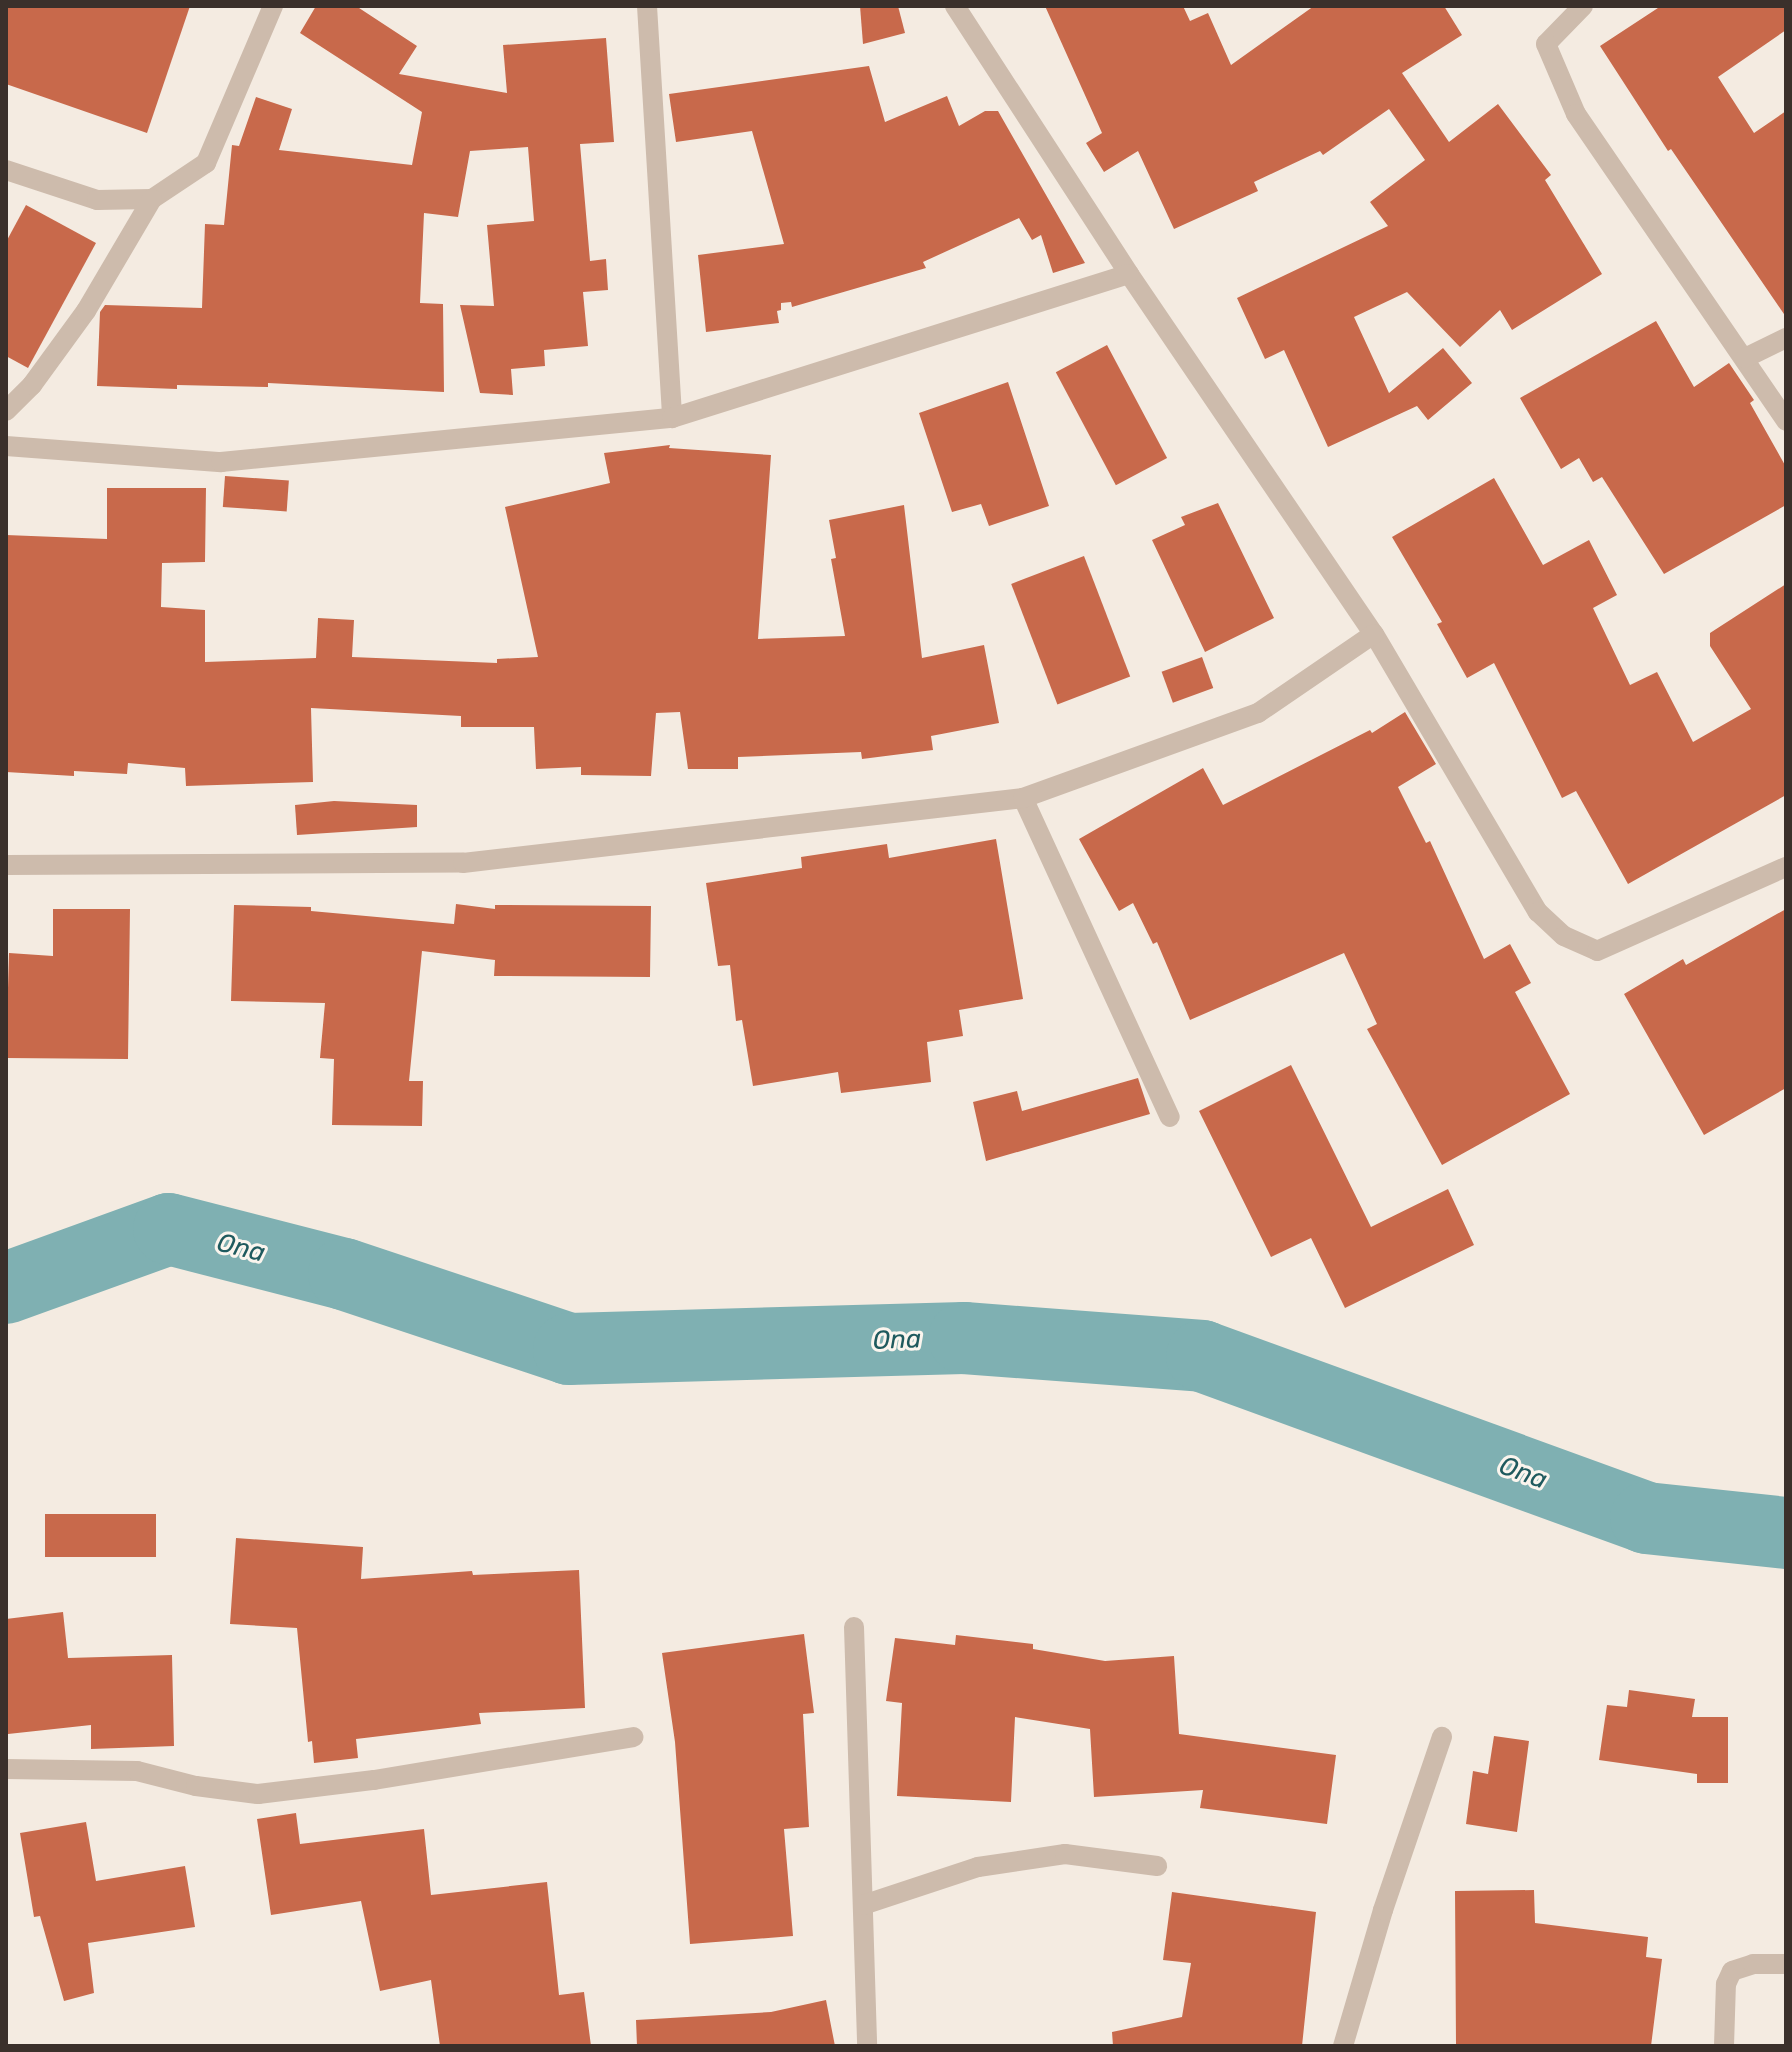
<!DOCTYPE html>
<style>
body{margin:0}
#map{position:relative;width:1792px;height:2052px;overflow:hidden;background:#f4ebe1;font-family:Rubik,sans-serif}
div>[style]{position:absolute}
.river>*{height:72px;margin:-36px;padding:0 36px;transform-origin:36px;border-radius:36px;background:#7fb0b2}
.building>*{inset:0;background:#c8694b;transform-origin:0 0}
.street>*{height:20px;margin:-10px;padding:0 10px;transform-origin:10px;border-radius:10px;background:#cdbbac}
span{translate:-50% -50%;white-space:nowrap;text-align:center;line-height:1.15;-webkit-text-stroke:6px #fbf5ee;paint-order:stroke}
.water-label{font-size:26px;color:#1f5a5e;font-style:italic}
.frame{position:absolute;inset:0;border:8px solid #3b302b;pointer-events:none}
</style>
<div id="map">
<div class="river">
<div style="left:6px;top:1288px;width:173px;rotate:-19.9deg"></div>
<div style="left:169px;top:1229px;width:181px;rotate:14.4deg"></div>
<div style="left:344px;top:1274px;width:237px;rotate:18.4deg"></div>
<div style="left:569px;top:1349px;width:395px;rotate:-1.6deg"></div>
<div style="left:964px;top:1338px;width:239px;rotate:4.3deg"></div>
<div style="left:1202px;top:1356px;width:473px;rotate:20deg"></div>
<div style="left:1646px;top:1518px;width:141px;rotate:6.1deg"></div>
</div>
<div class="building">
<div style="clip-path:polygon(6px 6px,190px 6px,147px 133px,6px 84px)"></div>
<div style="clip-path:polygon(316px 6px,356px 6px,417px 46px,399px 74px,507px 93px,503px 45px,606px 38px,614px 142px,580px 144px,590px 261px,606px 259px,608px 290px,583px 292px,588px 346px,544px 350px,545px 366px,511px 369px,513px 395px,480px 393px,460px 305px,494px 306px,487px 225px,534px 221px,528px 147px,470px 151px,458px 217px,424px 213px,420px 303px,443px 304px,444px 392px,268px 383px,268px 387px,177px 385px,177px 389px,97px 386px,100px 312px,105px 305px,202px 308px,205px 224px,224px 225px,232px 145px,239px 146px,256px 97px,292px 109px,279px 150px,412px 165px,422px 112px,300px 33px)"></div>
<div style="clip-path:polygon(860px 6px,898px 6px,905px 33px,863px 44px)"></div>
<div style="clip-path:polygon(1045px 6px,1183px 6px,1190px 21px,1208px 13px,1231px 65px,1314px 6px,1444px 6px,1462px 35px,1402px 73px,1449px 142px,1498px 104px,1551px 175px,1545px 180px,1602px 274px,1512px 330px,1500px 310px,1460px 347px,1407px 292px,1354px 317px,1389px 393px,1443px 348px,1472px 383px,1428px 420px,1417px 406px,1328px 447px,1284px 350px,1265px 359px,1237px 298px,1388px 226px,1370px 202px,1425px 160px,1389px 109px,1323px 155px,1320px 151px,1254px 182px,1258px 191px,1174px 229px,1138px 151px,1104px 172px,1086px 143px,1102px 133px)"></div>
<div style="clip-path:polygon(1661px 6px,1786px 6px,1786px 30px,1718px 77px,1754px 133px,1786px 111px,1786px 317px,1671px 149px,1668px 151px,1600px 46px)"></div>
<div style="clip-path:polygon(869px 66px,885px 122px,947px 96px,959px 126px,985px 111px,998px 111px,1085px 263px,1053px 273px,1041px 235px,1032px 240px,1019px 218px,923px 262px,926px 268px,792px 307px,791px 302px,781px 303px,781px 310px,777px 311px,779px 323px,706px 332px,698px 255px,784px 244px,752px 131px,676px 142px,669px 94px)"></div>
<div style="clip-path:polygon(26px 205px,96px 243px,28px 368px,6px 356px,6px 242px)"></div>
<div style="clip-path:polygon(1656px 321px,1694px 387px,1729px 363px,1754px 400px,1750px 403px,1786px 467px,1786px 505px,1664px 574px,1602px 477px,1593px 482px,1579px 458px,1561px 469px,1520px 398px)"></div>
<div style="left:1107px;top:345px;width:128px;height:58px;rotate:62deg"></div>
<div style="clip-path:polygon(1008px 382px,1049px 506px,989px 526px,981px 504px,952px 512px,919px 413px)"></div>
<div style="clip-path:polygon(670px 445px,669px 448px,771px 455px,758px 639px,845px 636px,831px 559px,836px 558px,829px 520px,904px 505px,922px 658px,984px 645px,999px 723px,931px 736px,933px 750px,862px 759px,861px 752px,738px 757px,738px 769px,688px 769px,680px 712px,656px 713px,651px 776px,581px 775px,581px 767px,536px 769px,534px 727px,461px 727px,461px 716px,311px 708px,313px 782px,186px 786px,185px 768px,128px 763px,127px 774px,74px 771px,74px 776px,6px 772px,6px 535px,107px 539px,107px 488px,206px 488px,205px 562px,162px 563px,161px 607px,205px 610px,205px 662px,316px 658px,318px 618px,354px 620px,352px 657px,497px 663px,497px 659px,538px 657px,505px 507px,610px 483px,604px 453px)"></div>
<div style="left:225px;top:476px;width:64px;height:31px;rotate:4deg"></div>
<div style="clip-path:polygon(1494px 478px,1543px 565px,1589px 540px,1617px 595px,1593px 608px,1630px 685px,1657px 672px,1693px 742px,1751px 709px,1710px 646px,1710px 633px,1786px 584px,1786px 795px,1628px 884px,1576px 791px,1562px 798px,1494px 663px,1467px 678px,1437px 624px,1442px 622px,1392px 537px)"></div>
<div style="clip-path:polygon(1218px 503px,1274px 618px,1205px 652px,1152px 540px,1185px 525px,1181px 517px)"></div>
<div style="left:1084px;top:556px;width:129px;height:78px;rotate:69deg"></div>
<div style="left:1202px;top:657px;width:33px;height:43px;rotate:70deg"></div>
<div style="clip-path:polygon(1405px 712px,1436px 764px,1398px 787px,1426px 843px,1430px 841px,1484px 959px,1510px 944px,1531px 983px,1515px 992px,1570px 1094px,1442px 1165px,1367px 1029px,1377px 1024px,1344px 953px,1190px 1020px,1157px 942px,1153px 944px,1133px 903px,1119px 911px,1079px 839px,1203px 768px,1223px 805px,1370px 730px,1372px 733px)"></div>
<div style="clip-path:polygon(334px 801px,417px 805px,417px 827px,297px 835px,295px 805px)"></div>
<div style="clip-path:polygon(996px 839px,1023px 999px,959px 1010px,963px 1036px,927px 1042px,931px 1082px,841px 1093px,838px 1072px,753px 1086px,742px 1020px,736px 1021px,730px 965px,718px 966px,706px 883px,802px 868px,801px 857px,887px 844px,889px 858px)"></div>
<div style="clip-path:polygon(456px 904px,495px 909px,495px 905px,651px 906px,650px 977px,494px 976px,495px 960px,422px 951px,409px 1081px,423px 1081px,422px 1126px,332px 1125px,334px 1059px,320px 1058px,325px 1003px,231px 1001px,234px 905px,311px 907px,311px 911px,454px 924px)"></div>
<div style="clip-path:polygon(53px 909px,130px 909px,128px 1059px,6px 1058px,9px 953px,53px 956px)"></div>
<div style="clip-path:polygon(1786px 909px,1786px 1088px,1704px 1135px,1624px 994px,1683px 959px,1686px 965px)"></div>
<div style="clip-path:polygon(1291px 1065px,1371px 1227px,1448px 1189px,1474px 1245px,1345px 1308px,1311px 1238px,1271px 1257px,1199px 1111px)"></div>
<div style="clip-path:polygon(1138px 1078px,1150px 1114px,986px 1161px,973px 1102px,1017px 1091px,1022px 1111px)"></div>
<div style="left:45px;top:1514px;width:111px;height:43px"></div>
<div style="clip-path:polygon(236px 1538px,363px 1547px,361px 1579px,472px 1571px,473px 1575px,579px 1570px,585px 1708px,479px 1713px,481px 1724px,356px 1739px,358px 1758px,314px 1763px,312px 1741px,308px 1742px,297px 1628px,230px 1624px)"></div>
<div style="clip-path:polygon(63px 1612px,68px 1658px,172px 1655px,174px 1746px,91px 1749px,91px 1725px,8px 1734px,6px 1619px)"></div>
<div style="clip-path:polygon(804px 1634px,814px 1713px,803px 1714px,809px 1827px,784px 1829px,793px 1936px,690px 1944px,675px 1742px,662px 1653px)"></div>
<div style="clip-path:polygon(956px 1635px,1033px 1644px,1033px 1649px,1105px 1661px,1174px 1656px,1179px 1734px,1336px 1755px,1327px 1824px,1200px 1808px,1203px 1790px,1094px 1797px,1090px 1729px,1015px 1717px,1011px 1802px,897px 1796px,902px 1703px,886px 1701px,895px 1638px,955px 1645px)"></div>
<div style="clip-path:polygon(1629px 1690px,1695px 1699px,1692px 1717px,1728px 1717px,1728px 1783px,1697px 1783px,1697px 1774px,1599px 1760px,1607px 1705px,1627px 1707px)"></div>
<div style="clip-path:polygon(1494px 1736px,1529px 1741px,1517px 1832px,1466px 1824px,1473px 1771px,1488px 1774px)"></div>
<div style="clip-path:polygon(296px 1813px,300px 1844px,424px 1829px,431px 1895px,547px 1882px,559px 1995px,584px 1992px,591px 2046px,440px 2046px,431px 1980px,380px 1991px,361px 1901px,271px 1915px,257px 1819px)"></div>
<div style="clip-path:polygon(86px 1822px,96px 1881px,185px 1866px,195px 1927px,88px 1943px,94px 1993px,64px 2001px,40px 1916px,34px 1917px,20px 1833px)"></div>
<div style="clip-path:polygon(1534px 1890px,1535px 1923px,1648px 1937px,1646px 1957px,1662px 1959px,1651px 2046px,1456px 2046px,1455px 1891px)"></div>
<div style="clip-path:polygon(1172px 1892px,1316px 1912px,1302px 2046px,1113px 2046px,1112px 2032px,1182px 2017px,1191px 1963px,1163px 1960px)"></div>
<div style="clip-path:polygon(826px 2000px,835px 2046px,637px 2046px,636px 2020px,771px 2012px)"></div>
</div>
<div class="street">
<div style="left:647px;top:6px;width:413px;rotate:86.5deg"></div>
<div style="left:955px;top:6px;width:320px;rotate:57deg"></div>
<div style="left:1129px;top:274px;width:435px;rotate:55.8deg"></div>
<div style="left:1374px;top:634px;width:323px;rotate:59.5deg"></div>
<div style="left:1538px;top:912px;width:35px;rotate:43deg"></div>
<div style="left:1564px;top:936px;width:36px;rotate:24deg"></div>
<div style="left:1597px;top:951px;width:207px;rotate:-24deg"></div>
<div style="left:1583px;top:6px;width:53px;rotate:134.2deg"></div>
<div style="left:1546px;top:44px;width:76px;rotate:66.8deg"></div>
<div style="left:1576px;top:114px;width:372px;rotate:55.6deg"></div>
<div style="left:6px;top:170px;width:96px;rotate:18.2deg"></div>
<div style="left:97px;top:200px;width:55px;rotate:-1deg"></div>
<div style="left:152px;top:199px;width:65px;rotate:-33.7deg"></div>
<div style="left:206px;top:163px;width:171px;rotate:-66.9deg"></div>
<div style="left:1745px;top:358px;width:46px;rotate:-26deg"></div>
<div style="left:6px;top:411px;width:37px;rotate:-45deg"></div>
<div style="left:32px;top:385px;width:92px;rotate:-53.9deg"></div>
<div style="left:86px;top:311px;width:130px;rotate:-59.5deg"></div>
<div style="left:6px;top:446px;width:216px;rotate:4.3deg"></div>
<div style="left:221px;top:462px;width:453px;rotate:-5.6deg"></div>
<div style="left:672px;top:418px;width:479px;rotate:-17.5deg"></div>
<div style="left:1023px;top:798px;width:351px;rotate:65.3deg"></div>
<div style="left:6px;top:865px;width:457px;rotate:-0.3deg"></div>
<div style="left:463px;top:863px;width:564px;rotate:-6.62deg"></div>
<div style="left:1023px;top:798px;width:250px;rotate:-19.9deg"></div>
<div style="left:1258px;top:713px;width:140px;rotate:-34.3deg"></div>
<div style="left:854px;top:1627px;width:419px;rotate:88.2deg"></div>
<div style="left:6px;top:1769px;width:131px;rotate:0.9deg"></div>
<div style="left:137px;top:1771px;width:61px;rotate:14.3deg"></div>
<div style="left:196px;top:1786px;width:63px;rotate:7.4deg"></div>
<div style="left:258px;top:1794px;width:117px;rotate:-6.9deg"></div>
<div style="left:374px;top:1780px;width:263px;rotate:-9.4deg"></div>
<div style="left:863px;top:1905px;width:121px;rotate:-18.3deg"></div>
<div style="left:978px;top:1867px;width:88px;rotate:-8.5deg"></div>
<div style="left:1065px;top:1854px;width:93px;rotate:7.4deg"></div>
<div style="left:1343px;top:2046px;width:142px;rotate:-73.6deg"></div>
<div style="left:1383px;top:1910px;width:183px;rotate:-71.2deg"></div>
<div style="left:1724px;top:2046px;width:62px;rotate:-88.2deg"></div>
<div style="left:1726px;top:1984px;width:14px;rotate:-65deg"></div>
<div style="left:1732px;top:1971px;width:22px;rotate:-18deg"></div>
<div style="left:1753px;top:1964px;width:33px"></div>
</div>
<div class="water-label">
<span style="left:241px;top:1248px;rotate:14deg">Ona</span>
<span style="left:897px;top:1340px;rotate:-2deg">Ona</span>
<span style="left:1523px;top:1473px;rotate:20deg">Ona</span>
</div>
<div class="frame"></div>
</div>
